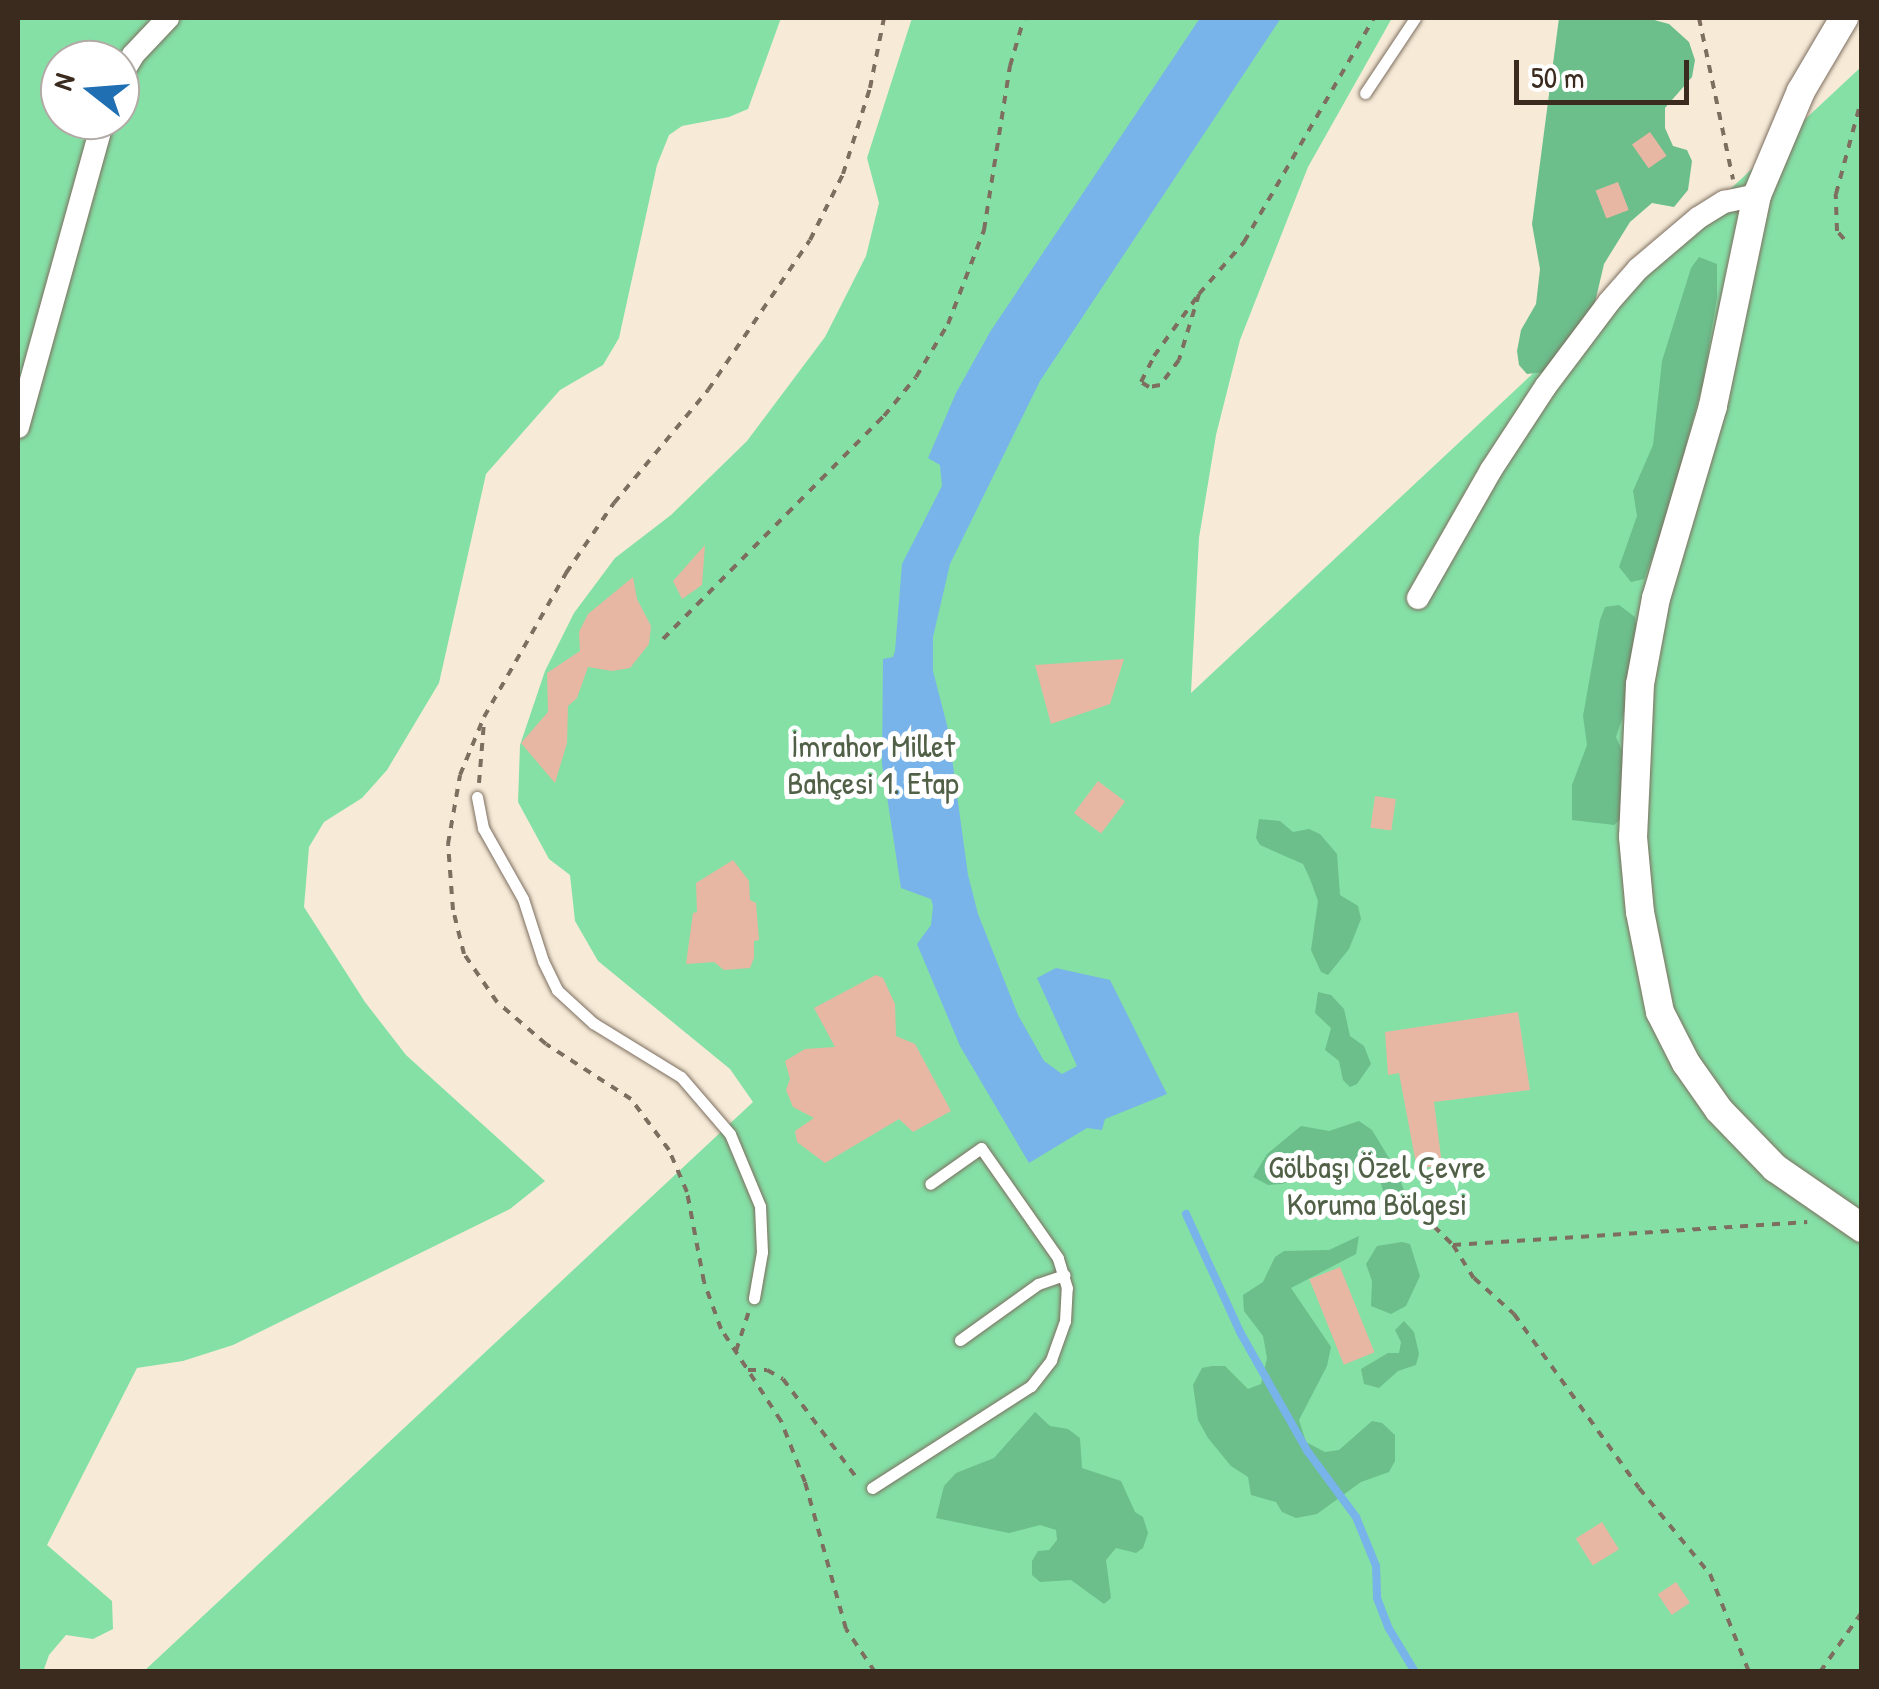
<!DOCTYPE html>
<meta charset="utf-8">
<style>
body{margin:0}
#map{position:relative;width:1879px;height:1689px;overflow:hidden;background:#f7ebd8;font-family:"Patrick Hand",sans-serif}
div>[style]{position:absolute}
.green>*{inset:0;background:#85e0a6}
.forest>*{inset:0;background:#6cbe8b}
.water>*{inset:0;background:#78b3e9}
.stream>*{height:8px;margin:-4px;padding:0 4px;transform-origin:4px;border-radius:4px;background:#78b3e9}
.building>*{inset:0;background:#e8b7a3;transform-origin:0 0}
.path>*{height:4px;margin-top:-2px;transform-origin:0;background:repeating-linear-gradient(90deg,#7d6e5f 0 8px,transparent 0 16px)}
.roads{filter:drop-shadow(0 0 2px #7d6e5f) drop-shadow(0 0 2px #7d6e5f)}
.service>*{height:11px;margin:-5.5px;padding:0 5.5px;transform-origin:5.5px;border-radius:5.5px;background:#fff}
.minor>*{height:22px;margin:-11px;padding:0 11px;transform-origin:11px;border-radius:11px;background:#fff}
.tertiary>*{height:28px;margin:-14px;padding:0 14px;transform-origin:14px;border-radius:14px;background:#fff}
span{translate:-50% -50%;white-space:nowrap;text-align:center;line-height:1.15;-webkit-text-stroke:10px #fff;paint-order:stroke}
.park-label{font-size:32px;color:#516147}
.frame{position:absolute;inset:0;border:20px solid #3b2a1e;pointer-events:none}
.north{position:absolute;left:40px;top:40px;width:100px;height:100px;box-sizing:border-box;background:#fff;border:2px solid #b1aaa5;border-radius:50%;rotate:287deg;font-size:28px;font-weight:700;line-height:40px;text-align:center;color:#3b2a1e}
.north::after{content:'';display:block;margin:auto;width:35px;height:45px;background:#1f6fb2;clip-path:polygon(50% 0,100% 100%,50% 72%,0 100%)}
.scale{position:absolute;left:1514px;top:60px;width:175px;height:45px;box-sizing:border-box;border:5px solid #3b2a1e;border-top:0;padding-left:12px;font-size:30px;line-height:35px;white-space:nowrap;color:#3b2a1e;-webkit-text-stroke:8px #fff;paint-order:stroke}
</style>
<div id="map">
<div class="green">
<div style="clip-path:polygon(evenodd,18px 18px,781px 18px,748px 109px,729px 117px,682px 126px,669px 135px,657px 165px,619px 338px,603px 365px,560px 390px,486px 474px,439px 683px,387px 770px,362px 798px,324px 822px,309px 847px,304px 907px,365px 1002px,406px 1055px,545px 1181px,510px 1209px,233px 1345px,183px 1361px,137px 1368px,47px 1545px,112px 1601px,113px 1629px,93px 1639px,66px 1635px,49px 1655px,43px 1672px,18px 1671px,18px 18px,60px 60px,120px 60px,120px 120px,60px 120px,60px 60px)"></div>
<div style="clip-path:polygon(912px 18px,1392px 18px,1308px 167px,1240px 340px,1216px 435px,1199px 538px,1191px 693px,1861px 67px,1861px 1671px,143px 1672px,753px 1102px,730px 1069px,598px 961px,575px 921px,570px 875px,549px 859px,518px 802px,520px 745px,545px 671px,574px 613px,615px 558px,671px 515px,747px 441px,825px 337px,866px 256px,879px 203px,867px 158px)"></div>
</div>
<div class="forest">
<div style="clip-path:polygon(1559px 18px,1647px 18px,1669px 24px,1689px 42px,1695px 60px,1692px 77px,1665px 108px,1665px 128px,1673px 146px,1687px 150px,1692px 161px,1688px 190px,1674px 207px,1652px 203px,1630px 222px,1604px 264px,1593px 311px,1546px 372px,1527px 374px,1519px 365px,1517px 351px,1521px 330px,1536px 304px,1540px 269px,1532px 224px)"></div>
<div style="clip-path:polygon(1699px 257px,1717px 264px,1717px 297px,1703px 382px,1686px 445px,1685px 469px,1644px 579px,1631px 582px,1619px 567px,1637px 516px,1633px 491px,1653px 445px,1662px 361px,1691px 268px)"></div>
<div style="clip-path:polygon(1619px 605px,1635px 617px,1637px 631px,1628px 701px,1616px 737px,1628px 764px,1627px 812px,1614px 825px,1572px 820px,1572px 785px,1587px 745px,1583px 716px,1600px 620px,1605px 607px)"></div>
<div style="clip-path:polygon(1259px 819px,1280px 821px,1293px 832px,1309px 829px,1320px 834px,1337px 854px,1340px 895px,1358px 906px,1361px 919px,1349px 949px,1328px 975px,1321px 972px,1311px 950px,1318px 901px,1310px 879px,1303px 864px,1260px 845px,1256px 838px)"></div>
<div style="clip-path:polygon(1318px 992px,1331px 995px,1344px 1009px,1350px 1036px,1364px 1046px,1371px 1064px,1357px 1084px,1350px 1087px,1343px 1080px,1339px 1061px,1325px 1050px,1331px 1028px,1315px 1013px)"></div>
<div style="clip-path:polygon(1359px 1121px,1372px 1130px,1395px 1168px,1404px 1190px,1402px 1196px,1385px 1197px,1378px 1174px,1360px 1163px,1337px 1164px,1282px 1184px,1268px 1185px,1253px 1177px,1267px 1154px,1301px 1126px,1329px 1131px)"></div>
<div style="clip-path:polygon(1359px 1236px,1356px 1254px,1291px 1288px,1331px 1347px,1327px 1366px,1299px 1420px,1306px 1442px,1325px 1452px,1339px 1450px,1372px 1421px,1382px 1423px,1395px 1435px,1395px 1461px,1389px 1472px,1361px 1482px,1317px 1514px,1296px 1518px,1282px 1512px,1276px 1502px,1251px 1495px,1248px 1477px,1231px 1466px,1208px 1438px,1198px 1420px,1193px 1385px,1202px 1368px,1212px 1366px,1225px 1366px,1248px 1389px,1261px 1384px,1267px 1358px,1263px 1336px,1244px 1311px,1243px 1295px,1263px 1282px,1275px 1257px,1284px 1251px,1329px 1250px)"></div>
<div style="clip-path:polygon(1402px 1242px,1410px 1244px,1420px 1276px,1406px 1306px,1391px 1314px,1371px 1306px,1372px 1281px,1366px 1264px,1377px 1246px)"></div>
<div style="clip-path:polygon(1404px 1321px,1414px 1332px,1419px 1354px,1416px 1365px,1398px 1371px,1379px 1388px,1364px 1384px,1361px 1369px,1388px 1353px,1399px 1353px,1401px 1342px,1395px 1330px)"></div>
<div style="clip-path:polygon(1035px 1412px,1050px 1426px,1068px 1429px,1080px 1438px,1082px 1468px,1121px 1481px,1135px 1512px,1143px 1517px,1148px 1533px,1143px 1548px,1136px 1553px,1116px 1548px,1106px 1560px,1111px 1598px,1104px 1604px,1071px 1580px,1040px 1582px,1032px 1575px,1032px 1561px,1038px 1551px,1049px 1550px,1057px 1540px,1056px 1530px,1040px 1525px,1009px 1533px,936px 1518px,944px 1486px,956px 1473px,994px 1458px)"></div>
</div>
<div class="water">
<div style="clip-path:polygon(1200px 18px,1281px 18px,1040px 381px,950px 564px,933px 637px,933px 671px,948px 729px,968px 875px,978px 914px,1018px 1015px,1044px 1061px,1062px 1074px,1077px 1066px,1037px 978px,1056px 968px,1110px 980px,1167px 1094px,1105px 1119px,1102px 1130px,1087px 1128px,1029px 1163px,960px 1046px,917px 944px,931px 925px,933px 906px,931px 899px,901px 888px,882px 764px,883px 659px,893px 657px,895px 651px,902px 564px,942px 486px,940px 465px,928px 458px,956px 393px,990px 332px)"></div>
</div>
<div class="stream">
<div style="left:1186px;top:1214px;width:130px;rotate:65.4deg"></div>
<div style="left:1240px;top:1332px;width:138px;rotate:60.5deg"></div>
<div style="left:1308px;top:1452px;width:81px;rotate:53.6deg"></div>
<div style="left:1356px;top:1517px;width:53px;rotate:67.8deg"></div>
<div style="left:1376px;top:1566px;width:32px;rotate:88deg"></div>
<div style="left:1377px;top:1598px;width:31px;rotate:69deg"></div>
<div style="left:1388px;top:1627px;width:52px;rotate:59deg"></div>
</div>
<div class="building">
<div style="left:1650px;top:132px;width:29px;height:22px;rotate:55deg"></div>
<div style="left:1618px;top:182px;width:30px;height:24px;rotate:69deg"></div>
<div style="clip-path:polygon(705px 545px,702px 585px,682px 599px,673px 581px)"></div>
<div style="clip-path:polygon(633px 577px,637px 599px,651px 626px,649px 644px,630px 668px,612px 671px,588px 667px,577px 698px,568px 706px,567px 743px,555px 783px,521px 743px,548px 712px,547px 673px,580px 651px,579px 632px,588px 614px)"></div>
<div style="clip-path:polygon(1124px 659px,1110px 704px,1051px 724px,1035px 665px)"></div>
<div style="left:1098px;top:781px;width:34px;height:40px;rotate:37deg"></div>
<div style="left:1375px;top:796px;width:21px;height:32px;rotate:8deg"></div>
<div style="clip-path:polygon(733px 860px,749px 881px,750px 900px,756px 903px,759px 940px,754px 941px,754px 958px,750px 968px,724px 970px,714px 962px,686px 964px,693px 913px,697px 912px,696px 883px)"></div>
<div style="clip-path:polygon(876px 975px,883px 978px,895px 1004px,896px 1036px,915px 1044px,951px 1111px,913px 1132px,899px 1119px,825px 1163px,797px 1142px,795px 1131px,814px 1118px,793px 1107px,786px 1090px,790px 1079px,785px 1061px,805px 1049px,835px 1047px,814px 1008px)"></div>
<div style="clip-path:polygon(1518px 1012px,1530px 1090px,1434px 1102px,1442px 1165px,1417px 1169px,1399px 1073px,1388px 1075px,1385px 1032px)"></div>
<div style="left:1340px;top:1267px;width:92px;height:33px;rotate:68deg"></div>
<div style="left:1602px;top:1522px;width:32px;height:31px;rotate:58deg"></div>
<div style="left:1676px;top:1582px;width:25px;height:22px;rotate:56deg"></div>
</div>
<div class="path">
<div style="left:1699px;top:18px;width:165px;rotate:78.1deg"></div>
<div style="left:1844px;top:239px;width:11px;rotate:-131deg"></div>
<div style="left:1837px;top:231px;width:37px;rotate:-92deg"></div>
<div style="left:1836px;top:194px;width:100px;rotate:-75deg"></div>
<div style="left:1199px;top:294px;width:69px;rotate:106.9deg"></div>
<div style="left:1179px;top:360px;width:31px;rotate:127deg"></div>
<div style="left:1160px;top:385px;width:11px;rotate:170deg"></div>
<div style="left:1149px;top:387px;width:9px;rotate:-148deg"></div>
<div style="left:1141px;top:382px;width:29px;rotate:-63deg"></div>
<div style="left:1154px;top:356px;width:77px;rotate:-54deg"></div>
<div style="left:1199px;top:294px;width:69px;rotate:-49.1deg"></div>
<div style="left:1244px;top:242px;width:259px;rotate:-59.9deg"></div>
<div style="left:663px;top:639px;width:314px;rotate:-45.3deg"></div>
<div style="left:884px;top:416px;width:50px;rotate:-50.6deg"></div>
<div style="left:916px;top:377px;width:62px;rotate:-58.9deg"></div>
<div style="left:948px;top:324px;width:101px;rotate:-69deg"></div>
<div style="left:984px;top:230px;width:166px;rotate:-81deg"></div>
<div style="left:1010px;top:66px;width:50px;rotate:-73.7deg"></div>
<div style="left:479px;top:783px;width:61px;rotate:-85.3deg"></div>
<div style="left:1411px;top:1204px;width:59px;rotate:44.3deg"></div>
<div style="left:1453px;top:1245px;width:39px;rotate:58deg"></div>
<div style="left:1474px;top:1278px;width:54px;rotate:42deg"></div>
<div style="left:1514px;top:1314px;width:214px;rotate:54.3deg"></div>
<div style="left:1639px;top:1488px;width:112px;rotate:50.5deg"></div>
<div style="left:1710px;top:1574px;width:105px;rotate:68.3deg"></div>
<div style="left:1453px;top:1245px;width:355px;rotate:-3.7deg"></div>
<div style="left:736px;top:1351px;width:40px;rotate:-72deg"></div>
<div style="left:748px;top:1370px;width:19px"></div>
<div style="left:767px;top:1370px;width:18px;rotate:29deg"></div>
<div style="left:783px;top:1379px;width:127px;rotate:53.3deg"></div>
<div style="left:875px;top:1672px;width:52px;rotate:-124deg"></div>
<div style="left:846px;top:1629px;width:153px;rotate:-105.6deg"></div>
<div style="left:805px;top:1482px;width:66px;rotate:-111.5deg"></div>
<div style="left:781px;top:1421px;width:110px;rotate:-123.1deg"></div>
<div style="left:721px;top:1329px;width:50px;rotate:-109.9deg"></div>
<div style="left:704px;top:1282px;width:92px;rotate:-100.7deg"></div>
<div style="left:687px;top:1192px;width:46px;rotate:-113.2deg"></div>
<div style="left:669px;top:1150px;width:64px;rotate:-126.7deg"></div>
<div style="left:631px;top:1099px;width:101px;rotate:-147.1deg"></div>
<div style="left:546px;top:1044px;width:65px;rotate:-139.4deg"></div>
<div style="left:497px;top:1002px;width:58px;rotate:-124.5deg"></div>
<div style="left:464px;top:954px;width:45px;rotate:-104deg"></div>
<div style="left:453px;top:910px;width:66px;rotate:-94.3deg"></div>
<div style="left:448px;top:844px;width:70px;rotate:-80.1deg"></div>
<div style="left:460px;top:775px;width:63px;rotate:-67.5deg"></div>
<div style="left:484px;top:717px;width:166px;rotate:-60.3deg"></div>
<div style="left:566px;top:573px;width:85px;rotate:-55.6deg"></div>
<div style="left:614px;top:503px;width:147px;rotate:-50.2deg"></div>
<div style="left:708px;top:390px;width:181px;rotate:-55.8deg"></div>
<div style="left:810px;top:240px;width:74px;rotate:-63.4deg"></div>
<div style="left:843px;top:174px;width:90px;rotate:-72.6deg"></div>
<div style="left:870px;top:88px;width:71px;rotate:-78.7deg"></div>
<div style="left:1820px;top:1672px;width:73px;rotate:-55deg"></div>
</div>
<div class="roads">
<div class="service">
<div style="left:1365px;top:93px;width:90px;rotate:-56.3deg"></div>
<div style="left:477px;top:797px;width:32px;rotate:79deg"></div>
<div style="left:483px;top:828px;width:81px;rotate:60.6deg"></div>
<div style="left:523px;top:899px;width:65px;rotate:72.1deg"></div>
<div style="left:543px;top:961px;width:32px;rotate:64deg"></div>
<div style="left:557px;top:990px;width:49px;rotate:42.5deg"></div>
<div style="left:593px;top:1023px;width:103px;rotate:31.5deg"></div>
<div style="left:681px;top:1077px;width:75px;rotate:49.3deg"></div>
<div style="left:730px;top:1134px;width:78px;rotate:67.4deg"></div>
<div style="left:760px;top:1206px;width:46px;rotate:87.5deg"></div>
<div style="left:762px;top:1252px;width:47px;rotate:99.9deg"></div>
<div style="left:960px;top:1340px;width:96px;rotate:-35.7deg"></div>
<div style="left:1038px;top:1284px;width:28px;rotate:-19deg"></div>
<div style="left:872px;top:1488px;width:189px;rotate:-32.7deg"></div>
<div style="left:1031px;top:1386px;width:33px;rotate:-52deg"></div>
<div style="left:1051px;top:1360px;width:41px;rotate:-70.3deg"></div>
<div style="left:1065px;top:1321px;width:33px;rotate:-87deg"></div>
<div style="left:1067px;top:1288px;width:31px;rotate:-107deg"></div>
<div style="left:1058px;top:1258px;width:134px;rotate:-125deg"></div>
<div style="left:981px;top:1148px;width:62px;rotate:144.8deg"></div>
</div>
<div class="minor">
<div style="left:120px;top:77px;width:26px;rotate:-59deg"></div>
<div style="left:133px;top:55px;width:51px;rotate:-46.6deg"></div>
<div style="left:18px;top:427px;width:319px;rotate:-74.5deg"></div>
<div style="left:1418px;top:598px;width:147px;rotate:-60.3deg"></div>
<div style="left:1491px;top:470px;width:100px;rotate:-56.8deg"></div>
<div style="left:1546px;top:386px;width:105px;rotate:-53.1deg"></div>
<div style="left:1609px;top:302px;width:44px;rotate:-48.7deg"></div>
<div style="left:1638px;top:269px;width:79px;rotate:-40.4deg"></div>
<div style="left:1698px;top:218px;width:31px;rotate:-32deg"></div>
<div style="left:1724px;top:202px;width:34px;rotate:-12deg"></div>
</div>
<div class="tertiary">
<div style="left:1844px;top:18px;width:85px;rotate:120.5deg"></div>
<div style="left:1801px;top:91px;width:113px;rotate:112.9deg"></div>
<div style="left:1757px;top:195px;width:216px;rotate:101.8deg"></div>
<div style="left:1713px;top:406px;width:200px;rotate:106.5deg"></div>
<div style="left:1656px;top:598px;width:87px;rotate:100.5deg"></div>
<div style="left:1640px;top:684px;width:153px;rotate:92.6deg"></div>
<div style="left:1633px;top:837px;width:75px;rotate:84.7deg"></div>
<div style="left:1640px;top:912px;width:102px;rotate:78.7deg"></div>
<div style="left:1660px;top:1012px;width:57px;rotate:63deg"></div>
<div style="left:1686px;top:1063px;width:57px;rotate:54.9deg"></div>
<div style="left:1719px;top:1110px;width:81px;rotate:46deg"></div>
<div style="left:1775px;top:1168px;width:106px;rotate:34.6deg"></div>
</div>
</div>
<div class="park-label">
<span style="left:873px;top:765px">İmrahor Millet<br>Bahçesi 1. Etap</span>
<span style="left:1377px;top:1186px">Gölbaşı Özel Çevre<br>Koruma Bölgesi</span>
</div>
<div class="frame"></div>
<div class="north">N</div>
<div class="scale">50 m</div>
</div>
